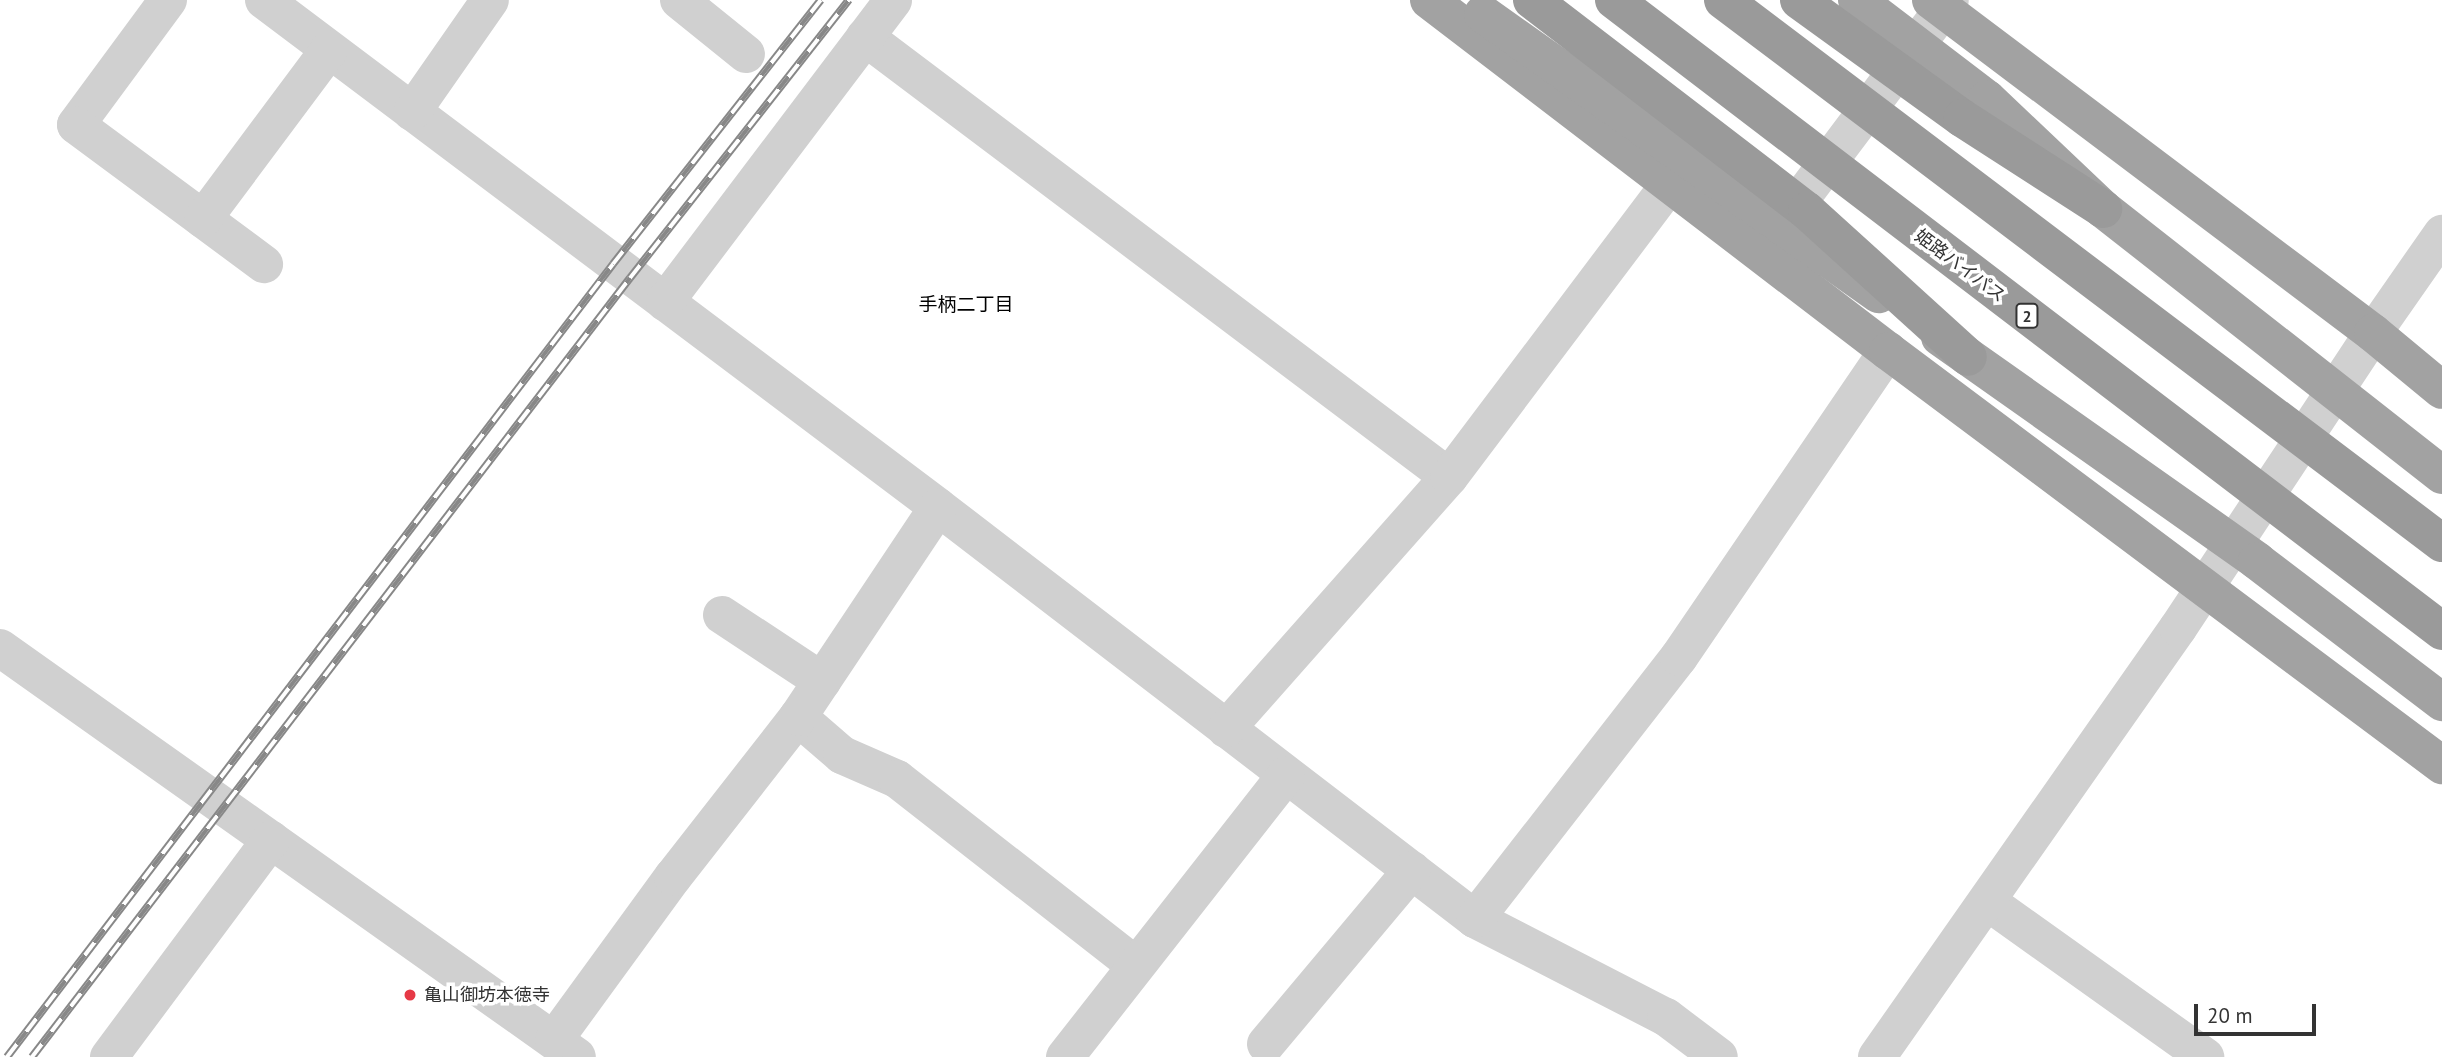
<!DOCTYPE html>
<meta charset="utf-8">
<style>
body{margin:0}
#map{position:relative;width:2442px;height:1057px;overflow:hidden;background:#fff;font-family:"PT Sans","Noto Sans JP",sans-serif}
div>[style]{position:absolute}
.minor>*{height:38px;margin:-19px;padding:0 19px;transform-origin:19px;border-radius:19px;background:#d0d0d0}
.trunk>*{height:38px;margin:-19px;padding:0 19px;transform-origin:19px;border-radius:19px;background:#a2a2a2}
.rail>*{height:8px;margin-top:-4px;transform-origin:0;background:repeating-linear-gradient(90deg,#fff 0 16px,#888 0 32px);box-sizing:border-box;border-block:2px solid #888}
.trunk-bridge>*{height:38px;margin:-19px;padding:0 19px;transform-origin:19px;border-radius:19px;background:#a2a2a2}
.motorway-bridge>*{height:38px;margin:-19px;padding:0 19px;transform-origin:19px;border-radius:19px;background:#9a9a9a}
.dots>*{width:19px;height:19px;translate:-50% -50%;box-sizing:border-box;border:4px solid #fff;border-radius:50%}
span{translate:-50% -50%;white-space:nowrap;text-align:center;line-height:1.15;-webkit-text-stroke:7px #fff;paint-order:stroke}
.shield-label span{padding:2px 5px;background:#fff;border:2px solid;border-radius:5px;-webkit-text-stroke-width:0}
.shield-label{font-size:16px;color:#333;font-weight:700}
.street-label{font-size:18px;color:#333}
.poi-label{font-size:18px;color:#333}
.left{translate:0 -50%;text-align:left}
.neighbourhood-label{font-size:19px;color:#000}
.scale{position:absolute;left:2194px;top:1004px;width:122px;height:32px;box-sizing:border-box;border:4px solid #333;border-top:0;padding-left:9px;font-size:21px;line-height:24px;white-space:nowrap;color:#333;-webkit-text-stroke:5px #fff;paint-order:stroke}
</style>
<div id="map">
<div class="minor">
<div style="left:168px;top:0;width:155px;rotate:126.4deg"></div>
<div style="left:76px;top:125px;width:234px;rotate:36.5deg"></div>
<div style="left:264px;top:0;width:843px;rotate:36.95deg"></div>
<div style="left:938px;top:507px;width:677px;rotate:37.5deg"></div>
<div style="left:1475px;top:919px;width:215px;rotate:27.2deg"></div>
<div style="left:1666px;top:1017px;width:66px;rotate:37deg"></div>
<div style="left:679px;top:0;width:86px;rotate:38.9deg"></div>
<div style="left:865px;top:37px;width:731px;rotate:37deg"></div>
<div style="left:412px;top:112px;width:136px;rotate:-55.1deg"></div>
<div style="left:203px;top:219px;width:211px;rotate:-53.3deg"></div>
<div style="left:1778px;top:229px;width:286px;rotate:-53.1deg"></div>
<div style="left:665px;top:302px;width:378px;rotate:-52.9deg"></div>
<div style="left:722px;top:615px;width:120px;rotate:33.4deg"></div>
<div style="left:0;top:648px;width:707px;rotate:35.33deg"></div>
<div style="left:798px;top:717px;width:58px;rotate:40.8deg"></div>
<div style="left:842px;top:755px;width:60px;rotate:23.6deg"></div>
<div style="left:897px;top:779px;width:303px;rotate:38deg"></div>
<div style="left:1226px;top:729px;width:337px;rotate:-48.5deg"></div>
<div style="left:1449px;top:477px;width:367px;rotate:-53deg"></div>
<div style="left:1988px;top:902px;width:267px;rotate:35.5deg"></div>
<div style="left:1475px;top:919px;width:332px;rotate:-52.1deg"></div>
<div style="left:1679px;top:657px;width:371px;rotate:-55.7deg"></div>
<div style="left:554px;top:1040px;width:202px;rotate:-53.9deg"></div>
<div style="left:673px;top:877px;width:203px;rotate:-52deg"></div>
<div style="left:798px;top:717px;width:252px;rotate:-56.3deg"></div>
<div style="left:1266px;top:1044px;width:227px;rotate:-50deg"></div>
<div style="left:109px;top:1057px;width:271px;rotate:-53.3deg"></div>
<div style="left:1065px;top:1057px;width:358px;rotate:-51.9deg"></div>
<div style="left:1877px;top:1057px;width:524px;rotate:-54.95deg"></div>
<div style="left:2178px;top:628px;width:354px;rotate:-56.5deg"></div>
<div style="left:2373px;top:333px;width:121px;rotate:-55.1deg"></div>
</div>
<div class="trunk">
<div style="left:1429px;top:0;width:578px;rotate:37.41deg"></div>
<div style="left:1888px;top:351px;width:692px;rotate:36.77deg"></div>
<div style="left:1931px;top:0;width:553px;rotate:36.99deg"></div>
<div style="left:2373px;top:333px;width:89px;rotate:39.6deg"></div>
</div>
<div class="rail">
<div style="left:7px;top:1057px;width:998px;rotate:-52.61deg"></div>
<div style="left:613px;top:264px;width:336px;rotate:-51.8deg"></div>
<div style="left:32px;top:1057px;width:982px;rotate:-52.49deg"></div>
<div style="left:630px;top:278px;width:354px;rotate:-51.8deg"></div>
</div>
<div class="trunk-bridge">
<div style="left:1857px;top:0;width:163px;rotate:37.3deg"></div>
<div style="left:1987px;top:99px;width:160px;rotate:43.5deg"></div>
<div style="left:2103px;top:209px;width:431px;rotate:38.1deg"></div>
<div style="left:1483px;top:14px;width:485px;rotate:35.3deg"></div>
<div style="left:1940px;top:337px;width:388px;rotate:35.2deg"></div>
<div style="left:2257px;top:561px;width:233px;rotate:37.3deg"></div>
</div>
<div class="motorway-bridge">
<div style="left:1532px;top:0;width:347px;rotate:37.5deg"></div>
<div style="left:1807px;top:211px;width:217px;rotate:42.2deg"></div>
<div style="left:1614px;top:0;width:1041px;rotate:37.31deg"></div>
<div style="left:1723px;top:0;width:901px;rotate:37.06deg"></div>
<div style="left:1799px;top:0;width:201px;rotate:35.9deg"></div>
<div style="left:1962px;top:118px;width:168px;rotate:32.8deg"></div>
</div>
<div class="dots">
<div style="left:410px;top:995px;background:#e63946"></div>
</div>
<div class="shield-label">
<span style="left:2027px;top:316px">2</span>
</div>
<div class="street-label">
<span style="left:1960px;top:266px;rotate:37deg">姫路バイパス</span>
</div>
<div class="poi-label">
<span class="left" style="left:424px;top:995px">亀山御坊本徳寺</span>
</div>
<div class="neighbourhood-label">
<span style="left:966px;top:305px">手柄二丁目</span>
</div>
<div class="scale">20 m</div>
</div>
